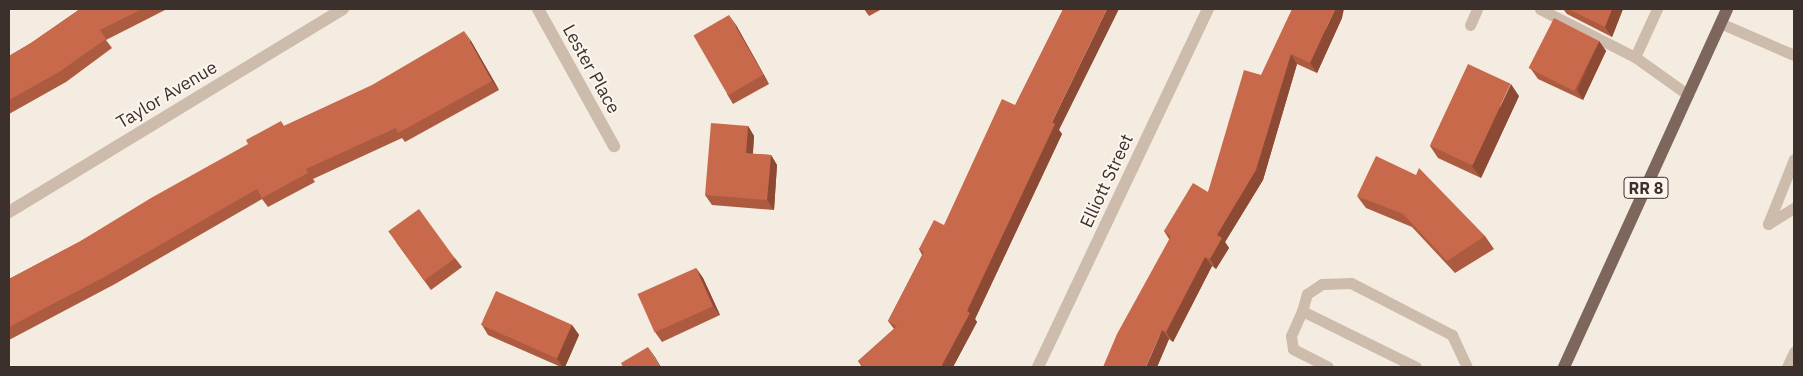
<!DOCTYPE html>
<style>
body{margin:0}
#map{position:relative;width:1803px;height:376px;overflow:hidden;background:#f4ebe1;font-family:"IBM Plex Sans",sans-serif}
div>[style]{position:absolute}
.service>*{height:11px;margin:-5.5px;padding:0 5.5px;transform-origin:5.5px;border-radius:5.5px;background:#cdbbac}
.minor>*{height:12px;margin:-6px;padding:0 6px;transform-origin:6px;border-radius:6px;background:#cdbbac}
.primary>*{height:12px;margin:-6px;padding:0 6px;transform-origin:6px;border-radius:6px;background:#7d675c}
.wall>*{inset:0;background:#ac5a40}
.shaded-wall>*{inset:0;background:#8c4a34}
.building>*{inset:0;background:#c8694b;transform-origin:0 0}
span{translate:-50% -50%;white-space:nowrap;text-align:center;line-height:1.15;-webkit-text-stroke:4px #fbf5ee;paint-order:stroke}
.shield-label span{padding:1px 4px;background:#fbf5ee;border:1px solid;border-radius:4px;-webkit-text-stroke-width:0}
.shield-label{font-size:16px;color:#3b302b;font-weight:700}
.street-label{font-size:18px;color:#3b302b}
.frame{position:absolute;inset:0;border:10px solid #3b302b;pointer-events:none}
</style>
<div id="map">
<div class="service">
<div style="left:1540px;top:9px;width:106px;rotate:26.8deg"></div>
<div style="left:1635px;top:57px;width:65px;rotate:35.6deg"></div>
<div style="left:1720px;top:23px;width:81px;rotate:23.4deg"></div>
<div style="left:1470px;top:25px;width:17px;rotate:-66deg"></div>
<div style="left:1635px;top:57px;width:53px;rotate:-65.4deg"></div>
<div style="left:1794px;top:159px;width:70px;rotate:111.8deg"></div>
<div style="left:1768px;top:224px;width:31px;rotate:-32deg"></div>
<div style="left:1302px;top:311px;width:27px;rotate:114deg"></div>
<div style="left:1291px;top:336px;width:13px;rotate:81deg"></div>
<div style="left:1293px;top:349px;width:39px;rotate:27deg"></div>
<div style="left:1416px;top:367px;width:127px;rotate:-153.8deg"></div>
<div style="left:1302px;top:311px;width:18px;rotate:-74deg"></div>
<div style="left:1307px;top:294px;width:18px;rotate:-34deg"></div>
<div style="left:1322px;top:284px;width:29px;rotate:-2deg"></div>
<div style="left:1351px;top:283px;width:114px;rotate:27.2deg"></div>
<div style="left:1452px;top:335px;width:35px;rotate:65deg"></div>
<div style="left:1787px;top:367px;width:17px;rotate:-65deg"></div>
</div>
<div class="minor">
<div style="left:538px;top:9px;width:157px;rotate:61deg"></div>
<div style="left:9px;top:212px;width:391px;rotate:-31.3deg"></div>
<div style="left:1038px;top:367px;width:396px;rotate:-64.6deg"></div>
</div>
<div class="primary">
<div style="left:1564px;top:367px;width:393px;rotate:-65.5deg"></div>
</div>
<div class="wall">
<div style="clip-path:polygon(80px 9px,167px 9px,106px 40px,112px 48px,66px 82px,9px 114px,9px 56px,31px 43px)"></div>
<div style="clip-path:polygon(864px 9px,882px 9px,869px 16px)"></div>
<div style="clip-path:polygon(1563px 9px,1623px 9px,1612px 37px,1567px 14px)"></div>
<div style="clip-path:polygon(1342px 18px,1317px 73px,1297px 64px,1263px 180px,1225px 242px,1229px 248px,1216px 269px,1212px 266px,1173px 342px,1169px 339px,1157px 367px,1169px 239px,1164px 231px,1208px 192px,1261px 75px)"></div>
<div style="clip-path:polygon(736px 25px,769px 84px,733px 104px,727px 94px)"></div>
<div style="clip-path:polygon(471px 41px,499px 90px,405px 142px,402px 138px,313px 179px,315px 182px,268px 207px,262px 199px,115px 284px,9px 340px,9px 279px,79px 242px,284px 126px)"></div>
<div style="clip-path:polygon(1599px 41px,1606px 51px,1583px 100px,1538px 79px,1531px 69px)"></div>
<div style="clip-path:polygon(1519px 96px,1481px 178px,1438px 158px,1430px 146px)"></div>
<div style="clip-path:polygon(748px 126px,754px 136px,753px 154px,771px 155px,777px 165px,774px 210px,712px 205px,705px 195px)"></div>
<div style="clip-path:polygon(1059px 130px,1062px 134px,975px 319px,977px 322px,953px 367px,862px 367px,858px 361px,894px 329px,888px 321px,922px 255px,919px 249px)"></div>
<div style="clip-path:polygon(1357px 196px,1485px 236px,1494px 249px,1455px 273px,1412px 227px,1366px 208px)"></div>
<div style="clip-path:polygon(396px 242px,455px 258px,462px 267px,431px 290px)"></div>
<div style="clip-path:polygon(696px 268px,703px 278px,720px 315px,662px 342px,655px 332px)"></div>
<div style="clip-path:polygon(482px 325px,572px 325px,579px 335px,565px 367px,561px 367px,488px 335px)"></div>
</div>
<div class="shaded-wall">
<div style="clip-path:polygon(1107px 9px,1119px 9px,1059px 130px,1062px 134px,975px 319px,977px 322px,953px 367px,941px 367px,967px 311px,1052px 122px)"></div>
<div style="clip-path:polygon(1335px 9px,1344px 9px,1342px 18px,1317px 73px,1310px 63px)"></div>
<div style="clip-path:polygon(1612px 9px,1623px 9px,1612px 37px,1605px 27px)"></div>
<div style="clip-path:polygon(729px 15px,736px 25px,769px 84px,763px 75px)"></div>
<div style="clip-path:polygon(464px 31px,471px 41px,499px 90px,492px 81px)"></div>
<div style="clip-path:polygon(1599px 41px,1606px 51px,1583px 100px,1577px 90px)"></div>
<div style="clip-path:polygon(1291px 54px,1297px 64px,1263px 180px,1225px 242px,1229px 248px,1216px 269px,1210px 259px,1217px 235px)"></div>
<div style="clip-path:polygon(1511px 84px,1519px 96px,1481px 178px,1472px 166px)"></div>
<div style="clip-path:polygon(748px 126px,754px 136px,752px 163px,746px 153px)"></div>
<div style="clip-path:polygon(771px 155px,777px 165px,774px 210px,767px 200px)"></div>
<div style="clip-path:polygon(1205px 257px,1212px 266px,1173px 342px,1166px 332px)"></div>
<div style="clip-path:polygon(696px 268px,703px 278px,720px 315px,713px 306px)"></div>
<div style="clip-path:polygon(572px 325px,579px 335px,565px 367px,563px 367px,557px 359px)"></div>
<div style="clip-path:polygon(1162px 330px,1169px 339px,1157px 367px,1146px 367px)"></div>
<div style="clip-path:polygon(648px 347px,655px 357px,661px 367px,660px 367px)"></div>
</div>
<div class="building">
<div style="clip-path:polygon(80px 9px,142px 9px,100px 30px,106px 39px,59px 72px,9px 100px,9px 56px,31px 43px)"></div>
<div style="clip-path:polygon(1063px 9px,1107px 9px,1052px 122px,1055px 124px,967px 311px,970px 313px,941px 367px,864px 367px,858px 361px,897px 326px,888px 321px,924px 252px,919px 249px,934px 220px,944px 225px,1002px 99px,1015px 105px)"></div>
<div style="clip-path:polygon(1292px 9px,1335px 9px,1310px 63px,1291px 54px,1256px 170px,1217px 235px,1222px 238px,1210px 259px,1205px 257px,1166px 332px,1162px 330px,1146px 367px,1103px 367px,1117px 334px,1171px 236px,1164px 231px,1193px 183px,1208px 192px,1244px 70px,1261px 75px)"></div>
<div style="clip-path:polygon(1568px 9px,1612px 9px,1605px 27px)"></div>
<div style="left:729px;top:15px;width:69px;height:41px;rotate:60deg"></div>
<div style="left:1554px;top:18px;width:51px;height:56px;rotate:27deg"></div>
<div style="clip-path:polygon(464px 31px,492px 81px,398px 133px,396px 128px,306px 169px,308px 173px,262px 198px,257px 189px,108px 275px,9px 327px,9px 279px,79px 242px,151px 198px,248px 144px,246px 140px,281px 121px,284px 126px,372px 85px)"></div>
<div style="left:1468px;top:64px;width:47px;height:90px;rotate:25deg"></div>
<div style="clip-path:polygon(711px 123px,748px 126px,746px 153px,771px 155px,767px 200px,705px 195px)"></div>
<div style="clip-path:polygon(1376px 156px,1416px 175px,1419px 168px,1485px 236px,1447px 261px,1403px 214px,1357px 196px)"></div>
<div style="left:419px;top:209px;width:61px;height:38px;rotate:54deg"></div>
<div style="left:696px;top:268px;width:42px;height:64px;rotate:66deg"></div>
<div style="left:496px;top:291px;width:83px;height:37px;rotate:24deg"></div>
<div style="clip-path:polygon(648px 347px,660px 367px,623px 367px,621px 363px)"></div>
</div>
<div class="shield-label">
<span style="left:1646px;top:188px">RR 8</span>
</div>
<div class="street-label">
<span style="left:591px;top:69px;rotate:61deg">Lester Place</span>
<span style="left:167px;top:95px;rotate:-31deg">Taylor Avenue</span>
<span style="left:1107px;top:181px;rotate:-65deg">Elliott Street</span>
</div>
<div class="frame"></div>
</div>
